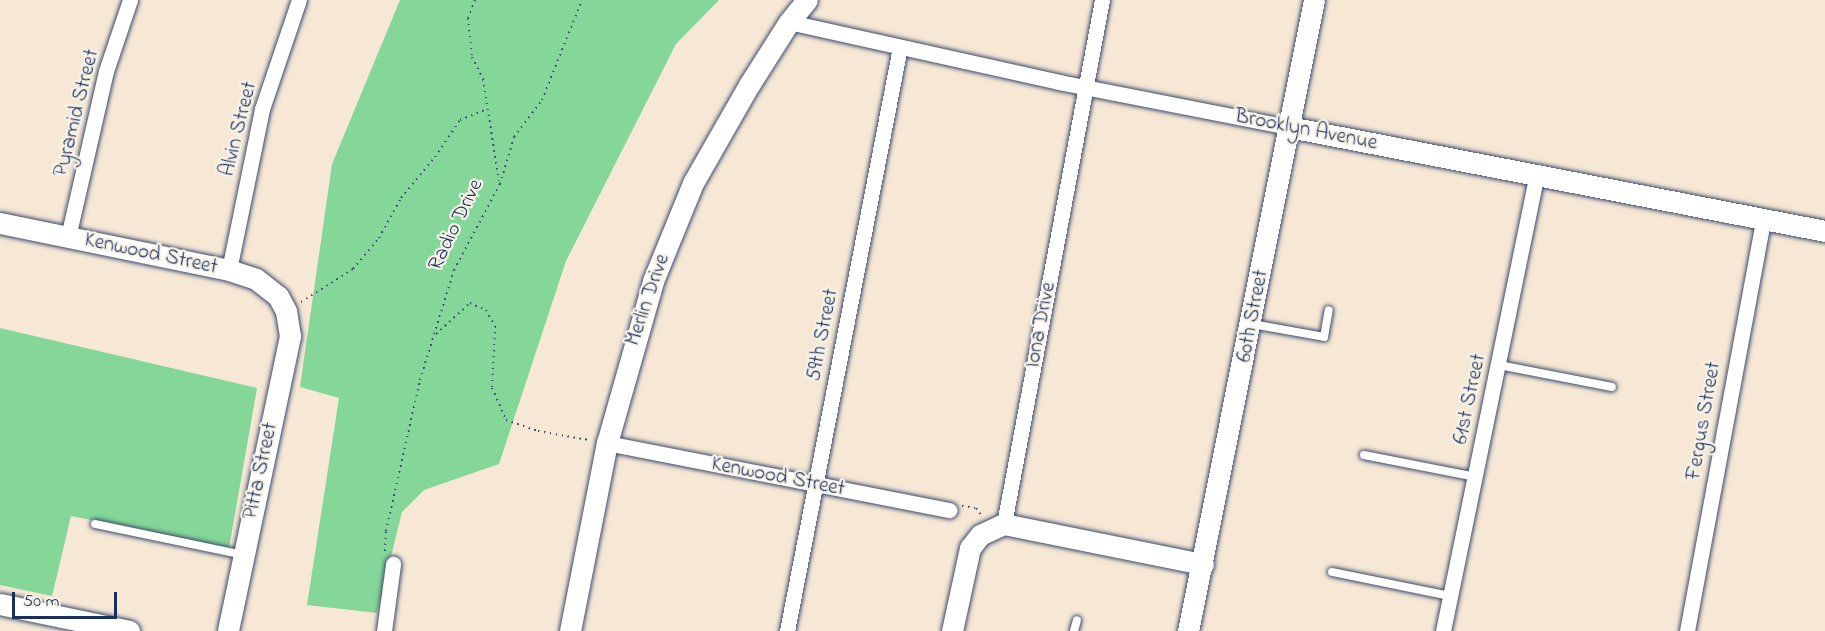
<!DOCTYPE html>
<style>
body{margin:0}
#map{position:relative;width:1825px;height:631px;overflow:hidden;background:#f6e8d5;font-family:"Indie Flower",sans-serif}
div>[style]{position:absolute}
.green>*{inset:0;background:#84d798}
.path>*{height:2px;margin-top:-1px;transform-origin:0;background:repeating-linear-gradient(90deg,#3c4b70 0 1.5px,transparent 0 6px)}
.roads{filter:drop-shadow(0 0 2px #3c4b70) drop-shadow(0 0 2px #3c4b70)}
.lane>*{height:8px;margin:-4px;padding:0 4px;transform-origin:4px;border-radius:4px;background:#fff}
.street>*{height:15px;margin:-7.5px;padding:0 7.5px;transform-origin:7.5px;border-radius:7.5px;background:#fff}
.secondary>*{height:21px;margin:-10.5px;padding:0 10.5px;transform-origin:10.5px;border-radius:10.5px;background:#fff}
span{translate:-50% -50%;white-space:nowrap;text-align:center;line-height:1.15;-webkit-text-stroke:4.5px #f7f3e8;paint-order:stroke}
.street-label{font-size:21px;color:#1b2f5e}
.scale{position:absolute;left:12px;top:592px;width:105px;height:27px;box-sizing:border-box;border:3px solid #1b2f5e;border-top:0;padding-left:8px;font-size:18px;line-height:21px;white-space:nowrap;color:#1b2f5e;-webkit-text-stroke:4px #f7f3e8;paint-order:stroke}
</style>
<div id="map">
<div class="green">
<div style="clip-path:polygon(400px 0,719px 0,676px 44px,566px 261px,499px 464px,424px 490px,402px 512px,377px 613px,307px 605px,339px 398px,300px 387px,332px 164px)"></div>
<div style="clip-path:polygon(0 328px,257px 388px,229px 548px,71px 516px,52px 596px,0 585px)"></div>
</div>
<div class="path">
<div style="left:475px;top:0;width:19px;rotate:111deg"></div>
<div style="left:468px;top:18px;width:39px;rotate:84deg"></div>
<div style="left:472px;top:57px;width:25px;rotate:63deg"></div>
<div style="left:483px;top:79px;width:103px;rotate:81.1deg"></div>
<div style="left:301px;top:302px;width:62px;rotate:-32.4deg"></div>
<div style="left:353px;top:269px;width:40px;rotate:-50deg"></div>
<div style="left:379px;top:238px;width:46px;rotate:-61.2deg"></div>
<div style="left:401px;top:198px;width:53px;rotate:-50.3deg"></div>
<div style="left:435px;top:157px;width:45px;rotate:-56deg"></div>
<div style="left:460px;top:120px;width:29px;rotate:-22deg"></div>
<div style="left:436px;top:334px;width:46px;rotate:-42.4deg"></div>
<div style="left:470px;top:303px;width:17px;rotate:24deg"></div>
<div style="left:486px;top:310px;width:18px;rotate:61deg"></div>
<div style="left:495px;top:326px;width:62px;rotate:92.8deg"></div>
<div style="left:492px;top:388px;width:35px;rotate:66deg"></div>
<div style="left:506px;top:420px;width:34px;rotate:19deg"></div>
<div style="left:538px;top:431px;width:52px;rotate:10deg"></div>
<div style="left:962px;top:506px;width:14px;rotate:8deg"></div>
<div style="left:976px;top:508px;width:10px;rotate:53deg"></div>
<div style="left:385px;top:551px;width:20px;rotate:-87deg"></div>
<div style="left:386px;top:531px;width:155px;rotate:-77.3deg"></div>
<div style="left:420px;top:380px;width:115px;rotate:-72.8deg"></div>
<div style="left:454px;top:270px;width:98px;rotate:-61.9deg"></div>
<div style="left:500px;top:184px;width:49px;rotate:-73.4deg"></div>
<div style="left:514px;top:137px;width:46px;rotate:-52.9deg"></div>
<div style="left:542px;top:100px;width:108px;rotate:-68.2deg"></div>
</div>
<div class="roads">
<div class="lane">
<div style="left:1252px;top:324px;width:73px;rotate:10.2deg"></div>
<div style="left:1324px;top:337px;width:27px;rotate:-80deg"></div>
<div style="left:1499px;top:365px;width:115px;rotate:11deg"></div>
<div style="left:1364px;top:455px;width:114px;rotate:11.1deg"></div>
<div style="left:95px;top:524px;width:151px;rotate:11.8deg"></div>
<div style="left:1332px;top:572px;width:120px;rotate:11.5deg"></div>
<div style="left:1074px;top:631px;width:11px;rotate:-75deg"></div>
</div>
<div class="street">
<div style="left:789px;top:22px;width:277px;rotate:12.5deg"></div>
<div style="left:1059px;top:82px;width:234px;rotate:11.1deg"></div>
<div style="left:68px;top:237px;width:170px;rotate:-77.1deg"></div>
<div style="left:106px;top:71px;width:75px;rotate:-71.3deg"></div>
<div style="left:229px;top:270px;width:164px;rotate:-78.4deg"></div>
<div style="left:262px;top:109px;width:115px;rotate:-71.3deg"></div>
<div style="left:607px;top:443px;width:349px;rotate:11.1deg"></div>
<div style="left:1004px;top:524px;width:533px;rotate:-79.41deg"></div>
<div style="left:384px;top:631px;width:68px;rotate:-82.3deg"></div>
<div style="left:787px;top:631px;width:595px;rotate:-79.05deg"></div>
<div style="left:1443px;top:631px;width:464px;rotate:-78.4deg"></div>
<div style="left:1687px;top:631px;width:419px;rotate:-79.5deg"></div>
</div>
<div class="secondary">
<div style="left:1289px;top:127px;width:546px;rotate:10.98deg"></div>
<div style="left:0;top:223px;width:234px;rotate:11.6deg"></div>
<div style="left:229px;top:270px;width:28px;rotate:18deg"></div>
<div style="left:256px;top:279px;width:28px;rotate:38deg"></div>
<div style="left:278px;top:296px;width:17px;rotate:62deg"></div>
<div style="left:286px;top:311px;width:25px;rotate:81deg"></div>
<div style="left:290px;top:336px;width:301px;rotate:101.9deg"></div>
<div style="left:0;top:604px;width:132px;rotate:11.8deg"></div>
<div style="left:570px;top:631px;width:192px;rotate:-78.9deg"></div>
<div style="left:607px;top:443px;width:168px;rotate:-74.1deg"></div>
<div style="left:653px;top:281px;width:106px;rotate:-67.8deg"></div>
<div style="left:693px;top:183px;width:113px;rotate:-60.3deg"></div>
<div style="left:749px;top:85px;width:75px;rotate:-57.6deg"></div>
<div style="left:789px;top:22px;width:28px;rotate:-51deg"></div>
<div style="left:952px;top:631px;width:85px;rotate:-77.8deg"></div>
<div style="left:970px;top:548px;width:16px;rotate:-52deg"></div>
<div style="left:980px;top:535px;width:26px;rotate:-25deg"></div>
<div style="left:1004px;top:524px;width:203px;rotate:11.4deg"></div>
<div style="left:1188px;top:631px;width:643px;rotate:-78.71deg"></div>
</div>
</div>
<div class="street-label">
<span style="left:77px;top:113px;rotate:-76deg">Pyramid Street</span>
<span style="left:239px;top:129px;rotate:-76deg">Alvin Street</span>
<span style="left:1306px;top:130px;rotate:11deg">Brooklyn Avenue</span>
<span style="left:456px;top:225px;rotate:-64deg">Radio Drive</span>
<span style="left:151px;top:254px;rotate:12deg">Kenwood Street</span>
<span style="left:648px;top:300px;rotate:-71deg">Merlin Drive</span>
<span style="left:1253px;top:316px;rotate:-79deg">60th Street</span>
<span style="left:1041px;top:325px;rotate:-79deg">Iona Drive</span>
<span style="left:823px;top:335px;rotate:-79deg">59th Street</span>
<span style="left:1470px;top:399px;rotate:-78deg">61st Street</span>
<span style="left:1704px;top:421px;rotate:-80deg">Fergus Street</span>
<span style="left:261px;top:471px;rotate:-78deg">Pitta Street</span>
<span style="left:778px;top:477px;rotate:11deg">Kenwood Street</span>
</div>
<div class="scale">50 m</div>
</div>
